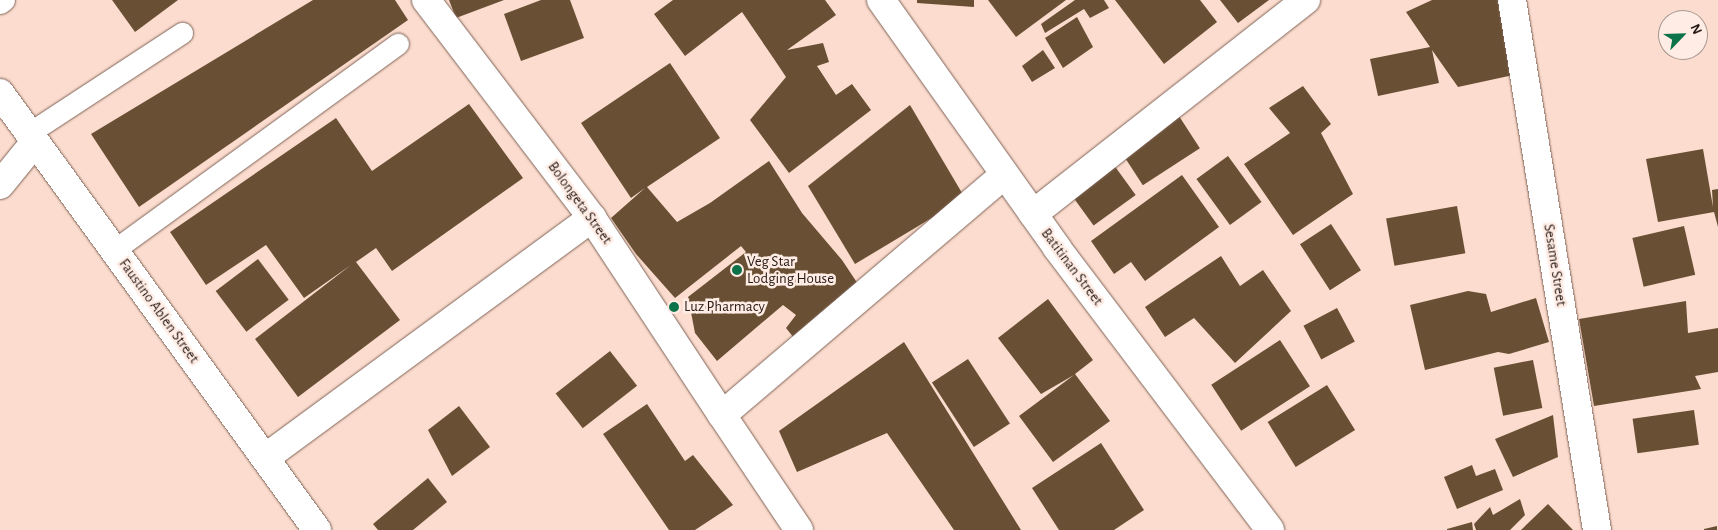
<!DOCTYPE html>
<style>
body{margin:0}
#map{position:relative;width:1718px;height:530px;overflow:hidden;background:#fbdcce;font-family:"Alegreya Sans",sans-serif}
div>[style]{position:absolute}
.building>*{inset:0;background:#695034;transform-origin:0 0}
.roads{filter:drop-shadow(0 0 1px #7e6357) drop-shadow(0 0 1px #7e6357)}
.service>*{height:21px;margin:-10.5px;padding:0 10.5px;transform-origin:10.5px;border-radius:10.5px;background:#fff}
.minor>*{height:28px;margin:-14px;padding:0 14px;transform-origin:14px;border-radius:14px;background:#fff}
.tertiary>*{height:28px;margin:-14px;padding:0 14px;transform-origin:14px;border-radius:14px;background:#fff}
.dots>*{width:14px;height:14px;translate:-50% -50%;box-sizing:border-box;border:2px solid #ffece4;border-radius:50%}
span{translate:-50% -50%;white-space:nowrap;text-align:center;line-height:1.15;-webkit-text-stroke:5px #ffece4;paint-order:stroke}
.street-label{font-size:15px;color:#261b16}
.poi-label{font-size:15px;color:#261b16}
.left{translate:0 -50%;text-align:left}
.north{position:absolute;left:1658px;top:10px;width:50px;height:50px;box-sizing:border-box;background:#ffece4;border:1px solid #a89892;border-radius:50%;rotate:66deg;font-size:14px;font-weight:700;line-height:20px;text-align:center;color:#261b16}
.north::after{content:'';display:block;margin:auto;width:18px;height:22px;background:#0c7249;clip-path:polygon(50% 0,100% 100%,50% 72%,0 100%)}
</style>
<div id="map">
<div class="building">
<div style="clip-path:polygon(112px 0,178px 0,135px 32px)"></div>
<div style="clip-path:polygon(313px 0,395px 0,408px 20px,139px 207px,91px 134px)"></div>
<div style="clip-path:polygon(449px 0,504px 0,456px 18px)"></div>
<div style="clip-path:polygon(541px 0,570px 0,584px 38px,521px 61px,504px 14px)"></div>
<div style="clip-path:polygon(673px 0,825px 0,836px 15px,787px 50px,823px 43px,829px 62px,817px 66px,836px 95px,852px 84px,871px 110px,789px 173px,750px 120px,786px 77px,774px 59px,742px 12px,685px 56px,654px 14px)"></div>
<div style="clip-path:polygon(917px 0,974px 0,974px 7px,917px 3px)"></div>
<div style="clip-path:polygon(988px 0,1066px 0,1016px 37px)"></div>
<div style="clip-path:polygon(1075px 0,1104px 0,1109px 8px,1090px 18px,1084px 9px,1045px 33px,1041px 24px)"></div>
<div style="clip-path:polygon(1115px 0,1200px 0,1217px 22px,1164px 64px)"></div>
<div style="clip-path:polygon(1220px 0,1269px 0,1238px 23px)"></div>
<div style="clip-path:polygon(1432px 0,1507px 0,1518px 74px,1458px 87px,1432px 50px,1439px 83px,1378px 96px,1370px 59px,1430px 47px,1406px 12px)"></div>
<div style="clip-path:polygon(1077px 17px,1093px 47px,1063px 68px,1045px 38px)"></div>
<div style="clip-path:polygon(1043px 50px,1055px 68px,1032px 82px,1022px 66px)"></div>
<div style="clip-path:polygon(670px 63px,720px 138px,647px 187px,677px 222px,710px 203px,769px 161px,802px 213px,842px 260px,864px 293px,798px 343px,786px 328px,796px 315px,783px 305px,717px 361px,695px 333px,688px 297px,746px 252px,741px 246px,675px 298px,636px 254px,611px 218px,645px 188px,631px 198px,581px 123px)"></div>
<div style="clip-path:polygon(1303px 86px,1331px 124px,1321px 133px,1353px 194px,1293px 235px,1244px 164px,1290px 133px,1269px 108px)"></div>
<div style="clip-path:polygon(469px 104px,523px 178px,392px 271px,376px 248px,356px 262px,400px 320px,298px 397px,255px 339px,351px 265px,304px 298px,266px 245px,206px 285px,170px 232px,336px 118px,372px 171px)"></div>
<div style="clip-path:polygon(910px 105px,965px 198px,855px 264px,808px 186px)"></div>
<div style="left:1177px;top:113px;width:42px;height:68px;rotate:57deg"></div>
<div style="clip-path:polygon(1703px 149px,1713px 207px,1712px 190px,1718px 189px,1718px 227px,1714px 212px,1658px 222px,1646px 159px)"></div>
<div style="left:1228px;top:156px;width:57px;height:39px;rotate:54deg"></div>
<div style="left:1111px;top:161px;width:42px;height:52px;rotate:54deg"></div>
<div style="clip-path:polygon(1182px 175px,1219px 227px,1145px 281px,1131px 262px,1114px 274px,1091px 241px)"></div>
<div style="left:1457px;top:206px;width:48px;height:72px;rotate:80deg"></div>
<div style="left:1331px;top:224px;width:55px;height:37px;rotate:57deg"></div>
<div style="left:1684px;top:226px;width:50px;height:53px;rotate:77deg"></div>
<div style="clip-path:polygon(1221px 256px,1240px 286px,1263px 270px,1291px 311px,1235px 363px,1194px 318px,1165px 337px,1145px 307px)"></div>
<div style="left:258px;top:259px;width:51px;height:53px;rotate:53deg"></div>
<div style="clip-path:polygon(1468px 291px,1486px 294px,1491px 312px,1536px 298px,1549px 342px,1509px 354px,1498px 352px,1425px 370px,1410px 305px)"></div>
<div style="clip-path:polygon(1048px 299px,1093px 360px,1075px 374px,1110px 421px,1053px 462px,1019px 416px,1074px 375px,1041px 394px,998px 338px)"></div>
<div style="clip-path:polygon(1686px 301px,1688px 333px,1718px 328px,1718px 372px,1695px 376px,1701px 389px,1594px 406px,1579px 319px)"></div>
<div style="left:1337px;top:308px;width:38px;height:38px;rotate:62deg"></div>
<div style="left:1280px;top:340px;width:55px;height:82px;rotate:57deg"></div>
<div style="clip-path:polygon(904px 342px,1021px 530px,954px 530px,887px 433px,797px 472px,779px 431px)"></div>
<div style="left:610px;top:351px;width:44px;height:69px;rotate:52deg"></div>
<div style="left:968px;top:359px;width:77px;height:43px;rotate:57deg"></div>
<div style="left:1533px;top:360px;width:49px;height:40px;rotate:79deg"></div>
<div style="left:1327px;top:385px;width:53px;height:70px;rotate:58deg"></div>
<div style="clip-path:polygon(647px 404px,685px 461px,693px 455px,733px 505px,695px 530px,669px 530px,603px 434px)"></div>
<div style="clip-path:polygon(459px 406px,490px 447px,452px 476px,428px 430px)"></div>
<div style="left:1694px;top:410px;width:35px;height:62px;rotate:82deg"></div>
<div style="clip-path:polygon(1553px 415px,1558px 457px,1513px 477px,1495px 439px)"></div>
<div style="clip-path:polygon(1101px 443px,1144px 510px,1114px 530px,1059px 530px,1032px 488px)"></div>
<div style="clip-path:polygon(1472px 465px,1476px 476px,1495px 469px,1503px 490px,1457px 509px,1444px 477px)"></div>
<div style="clip-path:polygon(428px 478px,447px 502px,413px 530px,378px 530px,373px 524px)"></div>
<div style="clip-path:polygon(1520px 499px,1525px 515px,1510px 530px,1476px 530px,1474px 524px,1490px 507px,1493px 515px)"></div>
<div style="clip-path:polygon(1548px 504px,1573px 530px,1521px 530px)"></div>
<div style="clip-path:polygon(1472px 522px,1473px 530px,1447px 530px,1447px 529px)"></div>
<div style="clip-path:polygon(1717px 526px,1717px 530px,1704px 530px,1704px 529px)"></div>
</div>
<div class="roads">
<div class="service">
<div style="left:0;top:3px;width:5px;rotate:-37deg"></div>
<div style="left:29px;top:133px;width:183px;rotate:-33.2deg"></div>
<div style="left:114px;top:250px;width:351px;rotate:-36deg"></div>
</div>
<div class="minor">
<div style="left:426px;top:0;width:274px;rotate:52.7deg"></div>
<div style="left:592px;top:218px;width:236px;rotate:56.6deg"></div>
<div style="left:881px;top:0;width:304px;rotate:54.6deg"></div>
<div style="left:1057px;top:248px;width:353px;rotate:52.9deg"></div>
<div style="left:1512px;top:0;width:537px;rotate:80.89deg"></div>
<div style="left:0;top:185px;width:55px;rotate:-50.9deg"></div>
<div style="left:1033px;top:214px;width:347px;rotate:-38.1deg"></div>
<div style="left:265px;top:458px;width:406px;rotate:-36.3deg"></div>
<div style="left:799px;top:530px;width:138px;rotate:-123.8deg"></div>
<div style="left:722px;top:415px;width:370px;rotate:-40.4deg"></div>
</div>
<div class="tertiary">
<div style="left:0;top:93px;width:540px;rotate:54.04deg"></div>
</div>
</div>
<div class="dots">
<div style="left:737px;top:270px;background:#0c7249"></div>
<div style="left:674px;top:307px;background:#0c7249"></div>
</div>
<div class="street-label">
<span style="left:580px;top:203px;rotate:54deg">Bolongeta Street</span>
<span style="left:1555px;top:265px;rotate:81deg">Sesame Street</span>
<span style="left:1072px;top:267px;rotate:53deg">Batitinan Street</span>
<span style="left:159px;top:311px;rotate:54deg">Faustino Ablen Street</span>
</div>
<div class="poi-label">
<span class="left" style="left:747px;top:270px">Veg Star<br>Lodging House</span>
<span class="left" style="left:684px;top:307px">Luz Pharmacy</span>
</div>
<div class="north">N</div>
</div>
